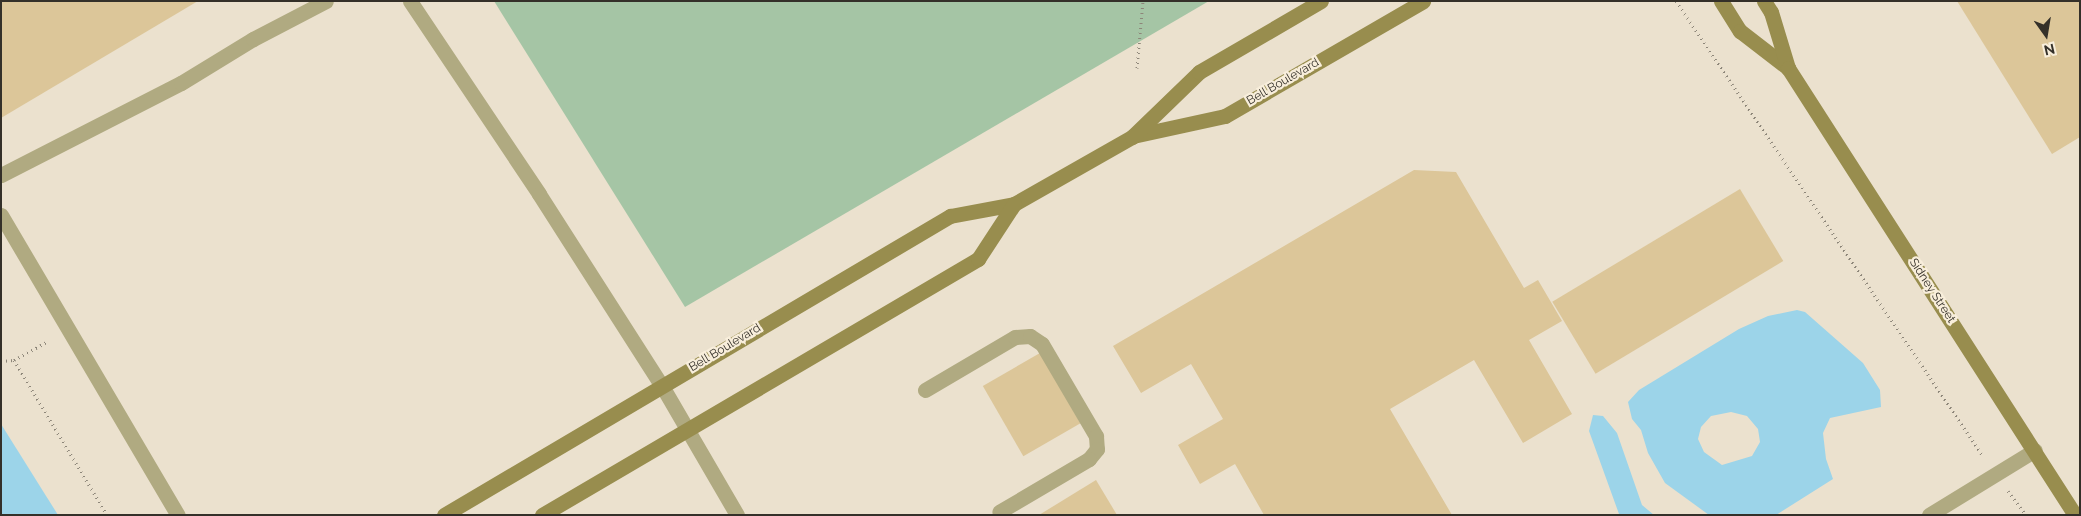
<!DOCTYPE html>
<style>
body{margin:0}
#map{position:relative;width:2081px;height:516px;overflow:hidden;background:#ebe1ce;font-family:Raleway,sans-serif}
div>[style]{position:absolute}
.green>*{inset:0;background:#a5c5a5}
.water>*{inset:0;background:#9cd4e9}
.building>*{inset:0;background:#dcc699;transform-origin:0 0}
.path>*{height:3px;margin-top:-1.5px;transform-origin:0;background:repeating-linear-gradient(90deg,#8d8679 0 1px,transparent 0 5px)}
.service>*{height:15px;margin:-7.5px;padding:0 7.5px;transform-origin:7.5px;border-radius:7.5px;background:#b0aa81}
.secondary>*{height:15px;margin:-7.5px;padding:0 7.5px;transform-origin:7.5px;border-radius:7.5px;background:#988d4e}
span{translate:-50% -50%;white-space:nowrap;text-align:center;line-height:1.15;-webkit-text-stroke:4.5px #f8eedb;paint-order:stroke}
.street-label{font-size:12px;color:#343029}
.frame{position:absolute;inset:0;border:2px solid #343029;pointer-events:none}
.north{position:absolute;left:2021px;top:10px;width:50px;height:50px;-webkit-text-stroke:4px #f8eedb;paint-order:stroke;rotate:167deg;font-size:14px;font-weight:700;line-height:20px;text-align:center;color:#343029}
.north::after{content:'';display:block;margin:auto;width:18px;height:22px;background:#343029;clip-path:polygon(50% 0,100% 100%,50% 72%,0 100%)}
</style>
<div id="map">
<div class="green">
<div style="clip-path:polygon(494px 1px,1209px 1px,685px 307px)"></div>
</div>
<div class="water">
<div style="clip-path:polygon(evenodd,1797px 310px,1805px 312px,1863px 363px,1880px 390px,1881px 407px,1830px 418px,1823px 433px,1826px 459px,1833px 479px,1776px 515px,1709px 515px,1665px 483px,1648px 453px,1641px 430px,1632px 419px,1628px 402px,1639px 390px,1739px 329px,1768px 316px,1797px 310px,1731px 412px,1747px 416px,1758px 429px,1760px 442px,1752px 456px,1722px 465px,1704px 452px,1698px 439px,1701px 427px,1711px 416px,1731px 412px)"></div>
<div style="clip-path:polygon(1593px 415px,1603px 416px,1617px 433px,1642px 505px,1654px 515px,1619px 514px,1589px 431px)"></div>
<div style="clip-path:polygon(1px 424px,58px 515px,1px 515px)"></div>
</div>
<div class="building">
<div style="clip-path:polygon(1px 1px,198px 1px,1px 118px)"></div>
<div style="clip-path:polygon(1957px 1px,2080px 1px,2080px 137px,2052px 154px)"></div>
<div style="clip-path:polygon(1414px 170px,1456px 172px,1524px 288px,1538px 280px,1562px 321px,1529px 340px,1572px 414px,1523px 443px,1474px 360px,1390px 409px,1452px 515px,1264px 515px,1235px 464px,1200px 484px,1178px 445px,1223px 419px,1191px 364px,1141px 393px,1113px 346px)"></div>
<div style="left:1740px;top:189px;width:84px;height:219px;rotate:59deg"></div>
<div style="left:1040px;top:353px;width:81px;height:66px;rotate:60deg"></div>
<div style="clip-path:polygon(1096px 480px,1117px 515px,1039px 515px)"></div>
</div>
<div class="path">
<div style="left:1676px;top:1px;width:549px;rotate:55.99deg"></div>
<div style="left:1137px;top:68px;width:67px;rotate:-84.9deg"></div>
<div style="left:14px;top:360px;width:39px;rotate:-29deg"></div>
<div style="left:1px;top:361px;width:13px;rotate:-4deg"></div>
<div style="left:14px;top:360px;width:181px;rotate:59deg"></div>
<div style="left:2008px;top:491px;width:30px;rotate:53deg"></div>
</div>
<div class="service">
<div style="left:410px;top:1px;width:232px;rotate:56.2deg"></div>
<div style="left:539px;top:194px;width:228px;rotate:57.4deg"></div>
<div style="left:662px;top:386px;width:149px;rotate:59.8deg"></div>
<div style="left:1px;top:175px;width:202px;rotate:-27.1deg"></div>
<div style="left:181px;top:83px;width:84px;rotate:-31.4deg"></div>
<div style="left:253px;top:39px;width:82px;rotate:-27.5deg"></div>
<div style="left:1px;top:215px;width:348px;rotate:59.5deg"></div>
<div style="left:925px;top:390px;width:104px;rotate:-30.5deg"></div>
<div style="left:1015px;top:337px;width:15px;rotate:-4deg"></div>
<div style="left:1030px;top:336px;width:14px;rotate:34deg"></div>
<div style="left:1042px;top:344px;width:107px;rotate:59.6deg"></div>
<div style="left:1096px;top:436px;width:13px;rotate:86deg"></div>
<div style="left:1097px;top:449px;width:13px;rotate:129deg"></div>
<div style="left:1089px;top:459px;width:104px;rotate:149.5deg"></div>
<div style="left:1929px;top:515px;width:124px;rotate:-31.5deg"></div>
</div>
<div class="secondary">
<div style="left:1721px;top:1px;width:36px;rotate:58deg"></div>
<div style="left:1740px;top:31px;width:61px;rotate:37.6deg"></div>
<div style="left:1764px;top:1px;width:13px;rotate:58deg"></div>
<div style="left:1771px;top:12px;width:59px;rotate:73.1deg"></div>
<div style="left:1788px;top:68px;width:531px;rotate:57.3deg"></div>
<div style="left:1133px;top:136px;width:94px;rotate:-12.3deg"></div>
<div style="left:1225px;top:116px;width:229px;rotate:-30.1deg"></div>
<div style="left:444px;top:515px;width:588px;rotate:-30.58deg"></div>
<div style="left:950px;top:216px;width:65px;rotate:-10.6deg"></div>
<div style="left:1014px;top:204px;width:136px;rotate:-29.6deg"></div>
<div style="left:1132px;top:137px;width:93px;rotate:-44.1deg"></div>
<div style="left:1199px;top:72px;width:141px;rotate:-30.2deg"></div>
<div style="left:542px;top:515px;width:506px;rotate:-30.42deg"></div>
<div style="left:978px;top:259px;width:66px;rotate:-56.8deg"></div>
</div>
<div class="street-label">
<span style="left:1283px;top:82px;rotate:-30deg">Bell Boulevard</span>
<span style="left:1932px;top:291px;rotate:57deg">Sidney Street</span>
<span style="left:725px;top:348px;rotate:-31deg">Bell Boulevard</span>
</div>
<div class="frame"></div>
<div class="north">N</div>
</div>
